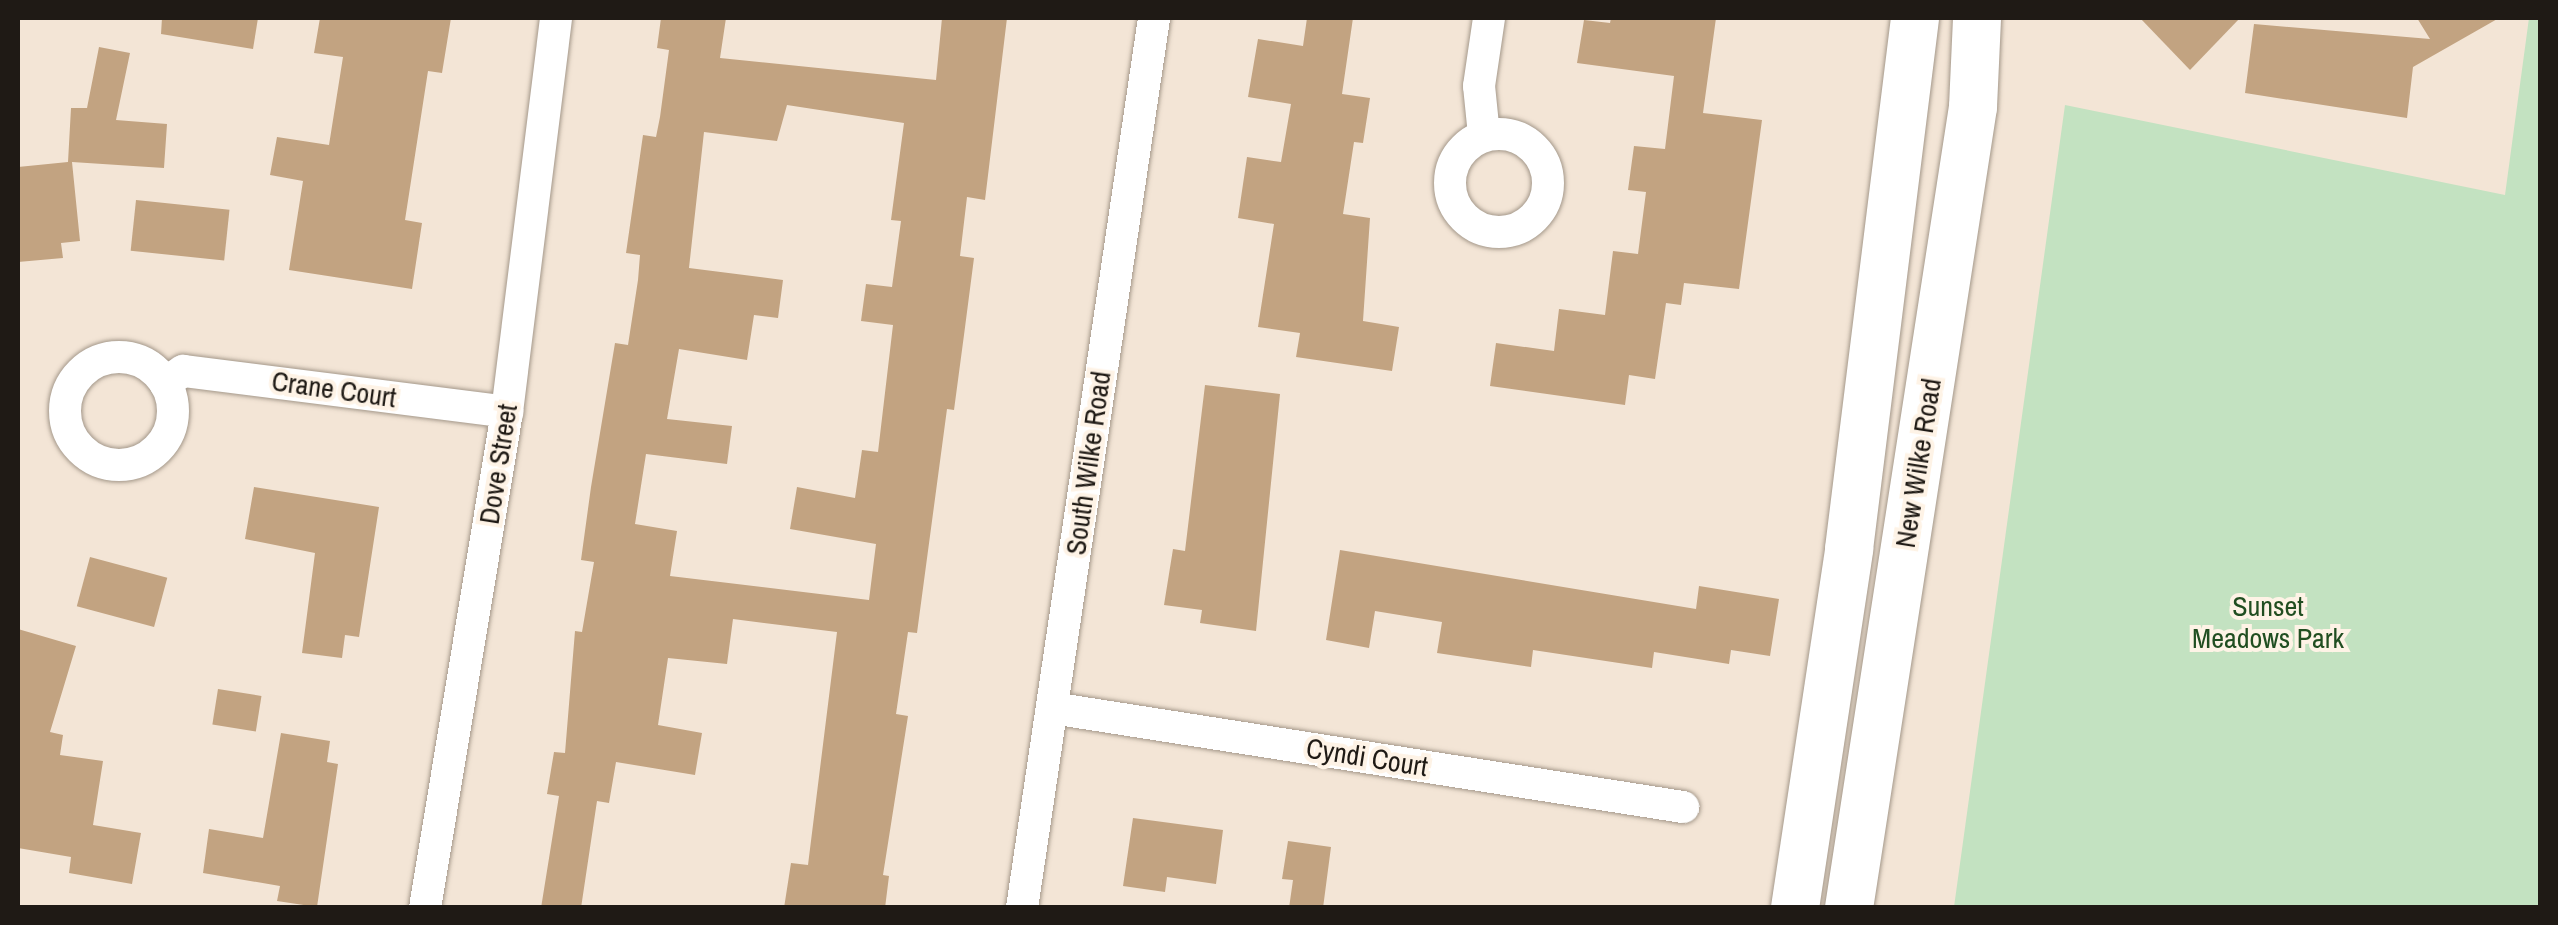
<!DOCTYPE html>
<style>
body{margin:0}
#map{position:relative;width:2558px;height:925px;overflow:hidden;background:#f3e5d6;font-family:"Archivo Narrow",sans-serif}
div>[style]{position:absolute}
.green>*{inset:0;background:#c3e2c1}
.building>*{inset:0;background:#c2a381;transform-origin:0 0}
.roads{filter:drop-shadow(0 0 2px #a4988a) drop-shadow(0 0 2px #a4988a)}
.minor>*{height:32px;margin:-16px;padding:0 16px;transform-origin:16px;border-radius:16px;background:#fff}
.minor>.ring{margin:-16px;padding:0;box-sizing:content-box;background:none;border:32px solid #fff;border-radius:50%}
.secondary>*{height:48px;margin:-24px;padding:0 24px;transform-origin:24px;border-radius:24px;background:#fff}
span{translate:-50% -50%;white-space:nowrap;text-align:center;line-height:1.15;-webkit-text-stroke:8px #fef3e6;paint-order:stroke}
.street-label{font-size:28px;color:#1f1a15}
.park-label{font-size:28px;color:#214e21}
.frame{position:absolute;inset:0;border:20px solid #1f1a15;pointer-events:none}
</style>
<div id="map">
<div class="green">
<div style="clip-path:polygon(2529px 18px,2540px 18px,2540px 907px,1954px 907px,2065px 105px,2505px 195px)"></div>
</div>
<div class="building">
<div style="clip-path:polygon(162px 18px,258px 18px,253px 49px,161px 34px)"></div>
<div style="clip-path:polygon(320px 18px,451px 18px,442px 73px,428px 71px,405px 220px,422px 223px,412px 289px,289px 270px,303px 181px,270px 175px,277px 137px,329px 145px,343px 57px,314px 53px)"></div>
<div style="clip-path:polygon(evenodd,661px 18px,726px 18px,720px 58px,936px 80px,942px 18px,1007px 18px,985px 200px,967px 197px,960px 256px,974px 258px,964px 335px,954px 410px,947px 409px,917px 633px,908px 632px,896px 714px,908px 716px,883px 875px,889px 876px,885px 908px,784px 908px,791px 863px,808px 865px,837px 632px,733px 619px,727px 664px,668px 658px,658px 725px,702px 733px,695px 775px,616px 762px,609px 803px,597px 801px,581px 908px,541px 908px,559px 796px,547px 794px,554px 752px,565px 753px,575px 631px,582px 632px,594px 562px,581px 560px,591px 487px,615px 343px,628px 345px,638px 280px,640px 255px,626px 253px,643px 135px,656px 137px,660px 117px,669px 50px,657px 48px,661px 18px,787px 105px,904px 123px,891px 220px,901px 221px,892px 287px,866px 284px,861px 321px,893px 325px,878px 452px,862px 450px,855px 498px,797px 487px,790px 529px,876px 544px,869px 600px,670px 576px,677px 531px,635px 524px,646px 454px,727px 464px,732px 426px,667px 419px,679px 349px,747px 360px,754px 315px,778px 318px,783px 280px,689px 268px,704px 132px,777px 141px,787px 105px)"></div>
<div style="clip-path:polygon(1307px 18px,1353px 18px,1342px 94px,1370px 98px,1363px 143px,1354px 142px,1343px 214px,1370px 218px,1363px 321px,1399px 327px,1392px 371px,1296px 357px,1300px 333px,1258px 327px,1274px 224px,1238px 218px,1247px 157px,1281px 162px,1291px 104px,1248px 97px,1258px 39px,1303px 46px)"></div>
<div style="clip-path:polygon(1611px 18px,1716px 18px,1703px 113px,1762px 120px,1739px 289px,1684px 283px,1681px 305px,1666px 303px,1655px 379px,1629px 375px,1625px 405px,1490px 386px,1496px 343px,1554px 351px,1559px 309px,1605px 315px,1613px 251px,1638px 254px,1646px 192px,1628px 190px,1634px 146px,1665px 149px,1674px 76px,1577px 63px,1584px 20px,1610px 23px)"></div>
<div style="clip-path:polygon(2140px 18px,2240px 18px,2190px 70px)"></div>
<div style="clip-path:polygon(2417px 18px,2499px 18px,2413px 67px,2407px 118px,2245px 93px,2254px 24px,2430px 39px)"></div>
<div style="clip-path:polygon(99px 47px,130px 53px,116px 120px,167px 124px,164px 168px,72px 162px,80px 241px,61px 243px,63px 258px,18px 262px,18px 167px,68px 162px,71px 108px,87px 108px)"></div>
<div style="left:136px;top:200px;width:94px;height:51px;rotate:6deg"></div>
<div style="clip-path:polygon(1205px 385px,1280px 394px,1256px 631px,1200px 623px,1202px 610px,1164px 605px,1173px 549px,1185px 551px)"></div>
<div style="clip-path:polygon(254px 487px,379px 507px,359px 637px,345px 635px,342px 658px,302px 653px,315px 553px,245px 539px)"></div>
<div style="clip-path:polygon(1340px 550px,1696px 609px,1699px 586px,1779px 599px,1770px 656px,1731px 650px,1729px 664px,1654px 652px,1652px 668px,1533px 650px,1531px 667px,1437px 653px,1442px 622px,1375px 611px,1369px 648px,1326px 640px)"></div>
<div style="left:90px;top:557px;width:80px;height:51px;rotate:15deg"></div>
<div style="clip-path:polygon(18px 629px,76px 646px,50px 732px,63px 735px,60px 755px,103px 761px,93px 825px,141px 833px,132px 884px,69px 873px,71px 857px,18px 848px)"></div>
<div style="left:218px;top:689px;width:44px;height:36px;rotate:9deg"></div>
<div style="clip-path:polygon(281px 733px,330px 741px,327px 762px,338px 764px,317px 907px,277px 901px,280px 886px,203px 873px,209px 829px,263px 838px)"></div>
<div style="clip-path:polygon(1133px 818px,1223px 830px,1216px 884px,1167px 877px,1165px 892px,1123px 886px)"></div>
<div style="clip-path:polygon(1288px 841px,1331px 847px,1323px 908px,1289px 908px,1293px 880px,1282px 879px)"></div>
</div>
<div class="roads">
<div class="minor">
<div class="ring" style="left:1450px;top:134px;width:66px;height:66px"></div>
<div style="left:1484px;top:135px;width:49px;rotate:-95.8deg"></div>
<div style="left:1479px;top:86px;width:69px;rotate:-81.6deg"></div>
<div class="ring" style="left:65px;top:357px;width:76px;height:76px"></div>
<div style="left:165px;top:383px;width:22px;rotate:-34deg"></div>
<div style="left:183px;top:371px;width:327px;rotate:7.2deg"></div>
<div style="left:1052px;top:708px;width:639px;rotate:8.92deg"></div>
<div style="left:425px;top:908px;width:503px;rotate:-80.61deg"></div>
<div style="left:507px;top:412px;width:397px;rotate:-82.9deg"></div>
<div style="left:1022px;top:908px;width:900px;rotate:-81.56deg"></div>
</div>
<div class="secondary">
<div style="left:1795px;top:908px;width:363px;rotate:-81.4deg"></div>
<div style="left:1849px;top:549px;width:535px;rotate:-82.91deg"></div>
<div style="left:1849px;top:908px;width:811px;rotate:-81.2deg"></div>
<div style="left:1973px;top:107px;width:89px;rotate:-87.4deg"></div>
</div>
</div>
<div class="street-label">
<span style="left:334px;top:389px;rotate:8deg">Crane Court</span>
<span style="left:1088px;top:463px;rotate:-82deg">South Wilke Road</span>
<span style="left:1918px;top:463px;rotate:-81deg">New Wilke Road</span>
<span style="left:498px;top:464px;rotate:-81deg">Dove Street</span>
<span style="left:1367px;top:757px;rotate:9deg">Cyndi Court</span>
</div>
<div class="park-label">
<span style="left:2268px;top:622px">Sunset<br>Meadows Park</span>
</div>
<div class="frame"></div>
</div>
